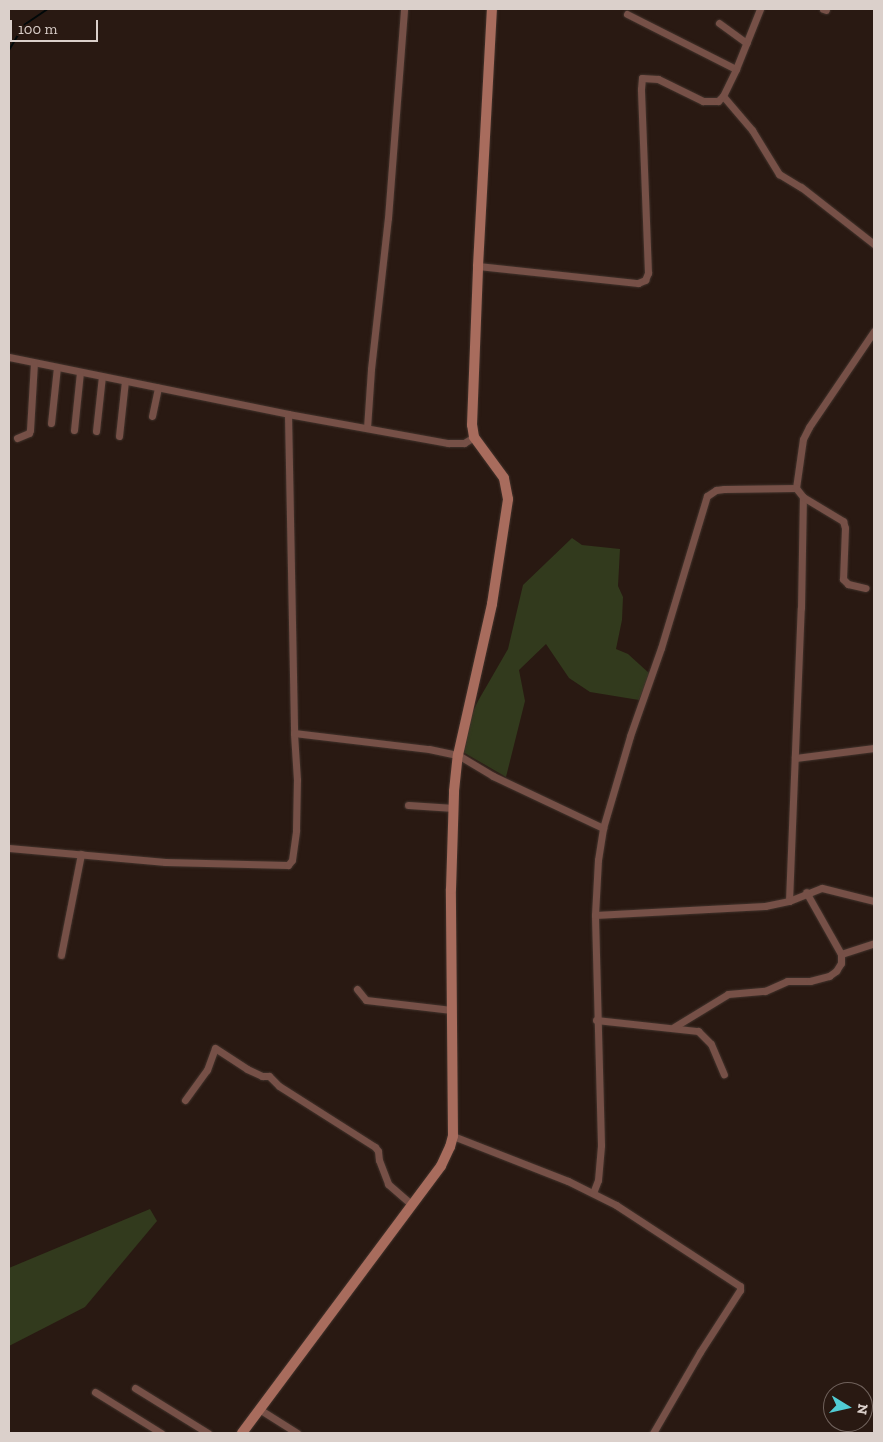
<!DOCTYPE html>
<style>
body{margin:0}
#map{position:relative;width:883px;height:1442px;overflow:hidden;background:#291912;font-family:"Zilla Slab",serif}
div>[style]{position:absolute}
.green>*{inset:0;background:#323a1d}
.stream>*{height:2px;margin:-1px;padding:0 1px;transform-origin:1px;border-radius:1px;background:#000809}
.roads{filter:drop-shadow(0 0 1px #42332c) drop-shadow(0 0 1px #42332c)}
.street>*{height:7px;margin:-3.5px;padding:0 3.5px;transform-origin:3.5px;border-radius:3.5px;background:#765047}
.secondary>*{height:10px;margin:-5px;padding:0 5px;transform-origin:5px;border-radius:5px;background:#a86c5d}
span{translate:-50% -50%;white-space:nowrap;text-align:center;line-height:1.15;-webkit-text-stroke:4.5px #291912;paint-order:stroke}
.frame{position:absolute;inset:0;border:10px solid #dbd0cb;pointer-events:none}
.north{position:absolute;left:823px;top:1382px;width:50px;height:50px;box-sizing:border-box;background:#291912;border:1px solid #70625c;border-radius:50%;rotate:99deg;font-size:14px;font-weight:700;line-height:20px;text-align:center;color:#dbd0cb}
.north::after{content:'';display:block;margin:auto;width:18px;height:22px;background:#51ccd4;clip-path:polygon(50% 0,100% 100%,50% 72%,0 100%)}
.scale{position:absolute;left:10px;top:20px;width:88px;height:22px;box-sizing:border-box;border:2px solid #dbd0cb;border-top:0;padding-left:6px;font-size:15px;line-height:18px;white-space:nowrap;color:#dbd0cb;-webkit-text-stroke:4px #291912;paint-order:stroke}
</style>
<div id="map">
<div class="green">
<div style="clip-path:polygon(572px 538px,582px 545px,620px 549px,618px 586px,623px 597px,622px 620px,616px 649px,628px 654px,650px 674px,639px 700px,590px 692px,569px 678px,546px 644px,519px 670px,525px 701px,506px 777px,456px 748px,478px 701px,508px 649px,523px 585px)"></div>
<div style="clip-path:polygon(150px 1209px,157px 1221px,85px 1307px,9px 1346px,9px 1268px)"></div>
</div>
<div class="stream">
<div style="left:9px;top:50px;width:29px;rotate:-59deg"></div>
<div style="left:24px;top:25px;width:29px;rotate:-34deg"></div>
</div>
<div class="roads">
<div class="street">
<div style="left:823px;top:9px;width:3px;rotate:18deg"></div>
<div style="left:627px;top:14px;width:122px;rotate:26.8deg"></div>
<div style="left:719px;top:23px;width:34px;rotate:36deg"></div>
<div style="left:723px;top:96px;width:45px;rotate:49.5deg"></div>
<div style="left:752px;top:130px;width:52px;rotate:58.5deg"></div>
<div style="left:779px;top:174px;width:26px;rotate:31deg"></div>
<div style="left:801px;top:187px;width:93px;rotate:38deg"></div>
<div style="left:478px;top:266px;width:161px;rotate:6.1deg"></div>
<div style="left:638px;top:283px;width:8px;rotate:-23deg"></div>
<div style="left:645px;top:280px;width:8px;rotate:-67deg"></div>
<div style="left:648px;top:273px;width:184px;rotate:-92.2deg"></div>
<div style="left:641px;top:89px;width:11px;rotate:-85deg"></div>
<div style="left:642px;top:78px;width:16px;rotate:4deg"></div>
<div style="left:658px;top:79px;width:50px;rotate:26.1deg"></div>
<div style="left:703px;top:101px;width:15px"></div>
<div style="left:718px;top:101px;width:7px;rotate:-45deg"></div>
<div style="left:723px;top:96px;width:30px;rotate:-64deg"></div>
<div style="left:736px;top:69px;width:65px;rotate:-68.2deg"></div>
<div style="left:9px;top:357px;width:285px;rotate:11.5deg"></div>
<div style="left:288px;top:414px;width:163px;rotate:10.3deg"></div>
<div style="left:448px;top:443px;width:16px"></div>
<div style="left:464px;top:443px;width:12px;rotate:-31deg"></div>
<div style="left:288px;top:414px;width:319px;rotate:88.9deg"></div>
<div style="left:152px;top:416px;width:29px;rotate:-78deg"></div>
<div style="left:51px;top:423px;width:56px;rotate:-83.9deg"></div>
<div style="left:367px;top:428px;width:59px;rotate:-86.1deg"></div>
<div style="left:371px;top:369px;width:152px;rotate:-83.6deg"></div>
<div style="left:388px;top:218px;width:210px;rotate:-85.6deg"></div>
<div style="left:74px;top:430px;width:58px;rotate:-84.1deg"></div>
<div style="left:96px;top:431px;width:55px;rotate:-83.8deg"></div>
<div style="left:119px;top:436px;width:55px;rotate:-83.8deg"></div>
<div style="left:17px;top:438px;width:13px;rotate:-23deg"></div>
<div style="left:29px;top:433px;width:3px;rotate:-72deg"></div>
<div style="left:30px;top:430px;width:67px;rotate:-86.6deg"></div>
<div style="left:796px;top:488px;width:49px;rotate:-81.9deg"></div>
<div style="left:803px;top:439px;width:13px;rotate:-63deg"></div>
<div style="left:809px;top:427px;width:116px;rotate:-55.9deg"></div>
<div style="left:795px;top:758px;width:80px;rotate:-7.2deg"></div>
<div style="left:408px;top:805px;width:46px;rotate:3.7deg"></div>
<div style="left:9px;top:848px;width:157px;rotate:5.1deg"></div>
<div style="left:165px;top:862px;width:123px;rotate:1.4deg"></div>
<div style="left:288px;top:865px;width:6px;rotate:-51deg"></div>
<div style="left:292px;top:860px;width:30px;rotate:-82deg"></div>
<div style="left:296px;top:830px;width:50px;rotate:-88.9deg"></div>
<div style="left:297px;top:780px;width:47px;rotate:-93.7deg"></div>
<div style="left:294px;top:733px;width:136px;rotate:6.8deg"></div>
<div style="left:429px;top:749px;width:30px;rotate:12deg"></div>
<div style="left:458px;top:755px;width:41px;rotate:31deg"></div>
<div style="left:493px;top:776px;width:122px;rotate:25.3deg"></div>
<div style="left:789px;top:901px;width:293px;rotate:-87.7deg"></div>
<div style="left:801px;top:608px;width:111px;rotate:-89deg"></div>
<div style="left:595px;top:915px;width:170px;rotate:-3deg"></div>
<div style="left:765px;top:906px;width:25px;rotate:-12deg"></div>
<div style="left:789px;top:901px;width:35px;rotate:-22deg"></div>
<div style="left:822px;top:888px;width:54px;rotate:14deg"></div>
<div style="left:841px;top:954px;width:35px;rotate:-18deg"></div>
<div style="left:61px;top:955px;width:103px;rotate:-78.8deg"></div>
<div style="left:357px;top:989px;width:14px;rotate:51deg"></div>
<div style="left:366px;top:1000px;width:86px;rotate:6.7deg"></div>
<div style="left:596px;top:1020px;width:103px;rotate:6.2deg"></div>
<div style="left:698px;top:1031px;width:18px;rotate:45deg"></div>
<div style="left:711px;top:1044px;width:33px;rotate:67deg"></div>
<div style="left:674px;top:1027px;width:63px;rotate:-31.4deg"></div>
<div style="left:728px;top:994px;width:37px;rotate:-5deg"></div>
<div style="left:765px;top:991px;width:24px;rotate:-24deg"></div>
<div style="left:787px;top:981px;width:23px"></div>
<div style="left:810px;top:981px;width:20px;rotate:-15deg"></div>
<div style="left:829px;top:976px;width:9px;rotate:-36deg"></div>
<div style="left:836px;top:971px;width:9px;rotate:-58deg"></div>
<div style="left:841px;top:963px;width:9px;rotate:-90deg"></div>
<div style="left:841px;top:954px;width:71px;rotate:-119.4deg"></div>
<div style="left:185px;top:1100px;width:37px;rotate:-54deg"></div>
<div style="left:207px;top:1070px;width:23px;rotate:-70deg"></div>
<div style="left:215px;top:1048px;width:38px;rotate:33deg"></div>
<div style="left:247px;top:1069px;width:17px;rotate:25deg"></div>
<div style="left:262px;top:1076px;width:7px"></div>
<div style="left:269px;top:1076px;width:14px;rotate:45deg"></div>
<div style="left:279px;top:1086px;width:114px;rotate:32.4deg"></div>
<div style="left:375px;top:1147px;width:5px;rotate:53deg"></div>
<div style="left:378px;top:1151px;width:9px;rotate:84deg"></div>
<div style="left:379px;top:1160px;width:26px;rotate:69deg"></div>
<div style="left:388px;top:1184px;width:32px;rotate:41deg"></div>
<div style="left:453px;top:1136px;width:123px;rotate:21.4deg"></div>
<div style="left:568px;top:1181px;width:54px;rotate:26.6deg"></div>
<div style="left:616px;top:1205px;width:148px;rotate:33.2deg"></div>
<div style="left:740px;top:1286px;width:4px;rotate:90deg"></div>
<div style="left:740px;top:1290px;width:74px;rotate:122.8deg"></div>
<div style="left:700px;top:1352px;width:94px;rotate:120.1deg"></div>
<div style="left:593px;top:1193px;width:14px;rotate:-69deg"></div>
<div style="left:598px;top:1180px;width:35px;rotate:-85deg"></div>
<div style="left:601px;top:1145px;width:230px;rotate:-91.5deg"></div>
<div style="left:595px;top:915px;width:55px;rotate:-86.9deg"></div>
<div style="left:598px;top:860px;width:32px;rotate:-81deg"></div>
<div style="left:603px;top:828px;width:96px;rotate:-73.6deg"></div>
<div style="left:630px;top:736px;width:93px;rotate:-70.6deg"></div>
<div style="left:661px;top:648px;width:159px;rotate:-73.2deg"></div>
<div style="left:707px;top:496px;width:11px;rotate:-34deg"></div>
<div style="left:716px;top:490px;width:8px;rotate:-7deg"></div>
<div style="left:724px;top:489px;width:72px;rotate:-0.8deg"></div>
<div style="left:796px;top:488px;width:11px;rotate:52deg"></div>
<div style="left:803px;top:497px;width:47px;rotate:31deg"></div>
<div style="left:843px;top:521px;width:7px;rotate:74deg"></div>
<div style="left:845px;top:528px;width:51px;rotate:92.2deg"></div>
<div style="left:843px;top:579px;width:7px;rotate:45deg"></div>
<div style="left:848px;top:584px;width:18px;rotate:13deg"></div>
<div style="left:135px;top:1388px;width:86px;rotate:31.7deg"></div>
<div style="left:95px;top:1392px;width:78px;rotate:31.8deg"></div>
<div style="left:259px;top:1409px;width:45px;rotate:32.3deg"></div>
</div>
<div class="secondary">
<div style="left:242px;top:1433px;width:333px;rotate:-53.3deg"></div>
<div style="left:441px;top:1166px;width:21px;rotate:-65deg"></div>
<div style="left:450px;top:1147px;width:11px;rotate:-75deg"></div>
<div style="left:453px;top:1136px;width:247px;rotate:-90.5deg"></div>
<div style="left:451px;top:889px;width:98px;rotate:-88.2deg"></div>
<div style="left:454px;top:791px;width:36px;rotate:-84deg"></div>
<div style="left:458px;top:755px;width:155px;rotate:-77.3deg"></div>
<div style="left:492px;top:604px;width:106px;rotate:-81.3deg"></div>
<div style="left:508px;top:499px;width:21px;rotate:-101deg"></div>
<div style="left:504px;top:478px;width:51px;rotate:-126.2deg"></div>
<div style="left:474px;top:437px;width:12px;rotate:-99deg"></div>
<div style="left:472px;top:425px;width:159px;rotate:-87.8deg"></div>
<div style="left:478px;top:266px;width:257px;rotate:-86.9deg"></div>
</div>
</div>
<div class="frame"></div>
<div class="north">N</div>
<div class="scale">100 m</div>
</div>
